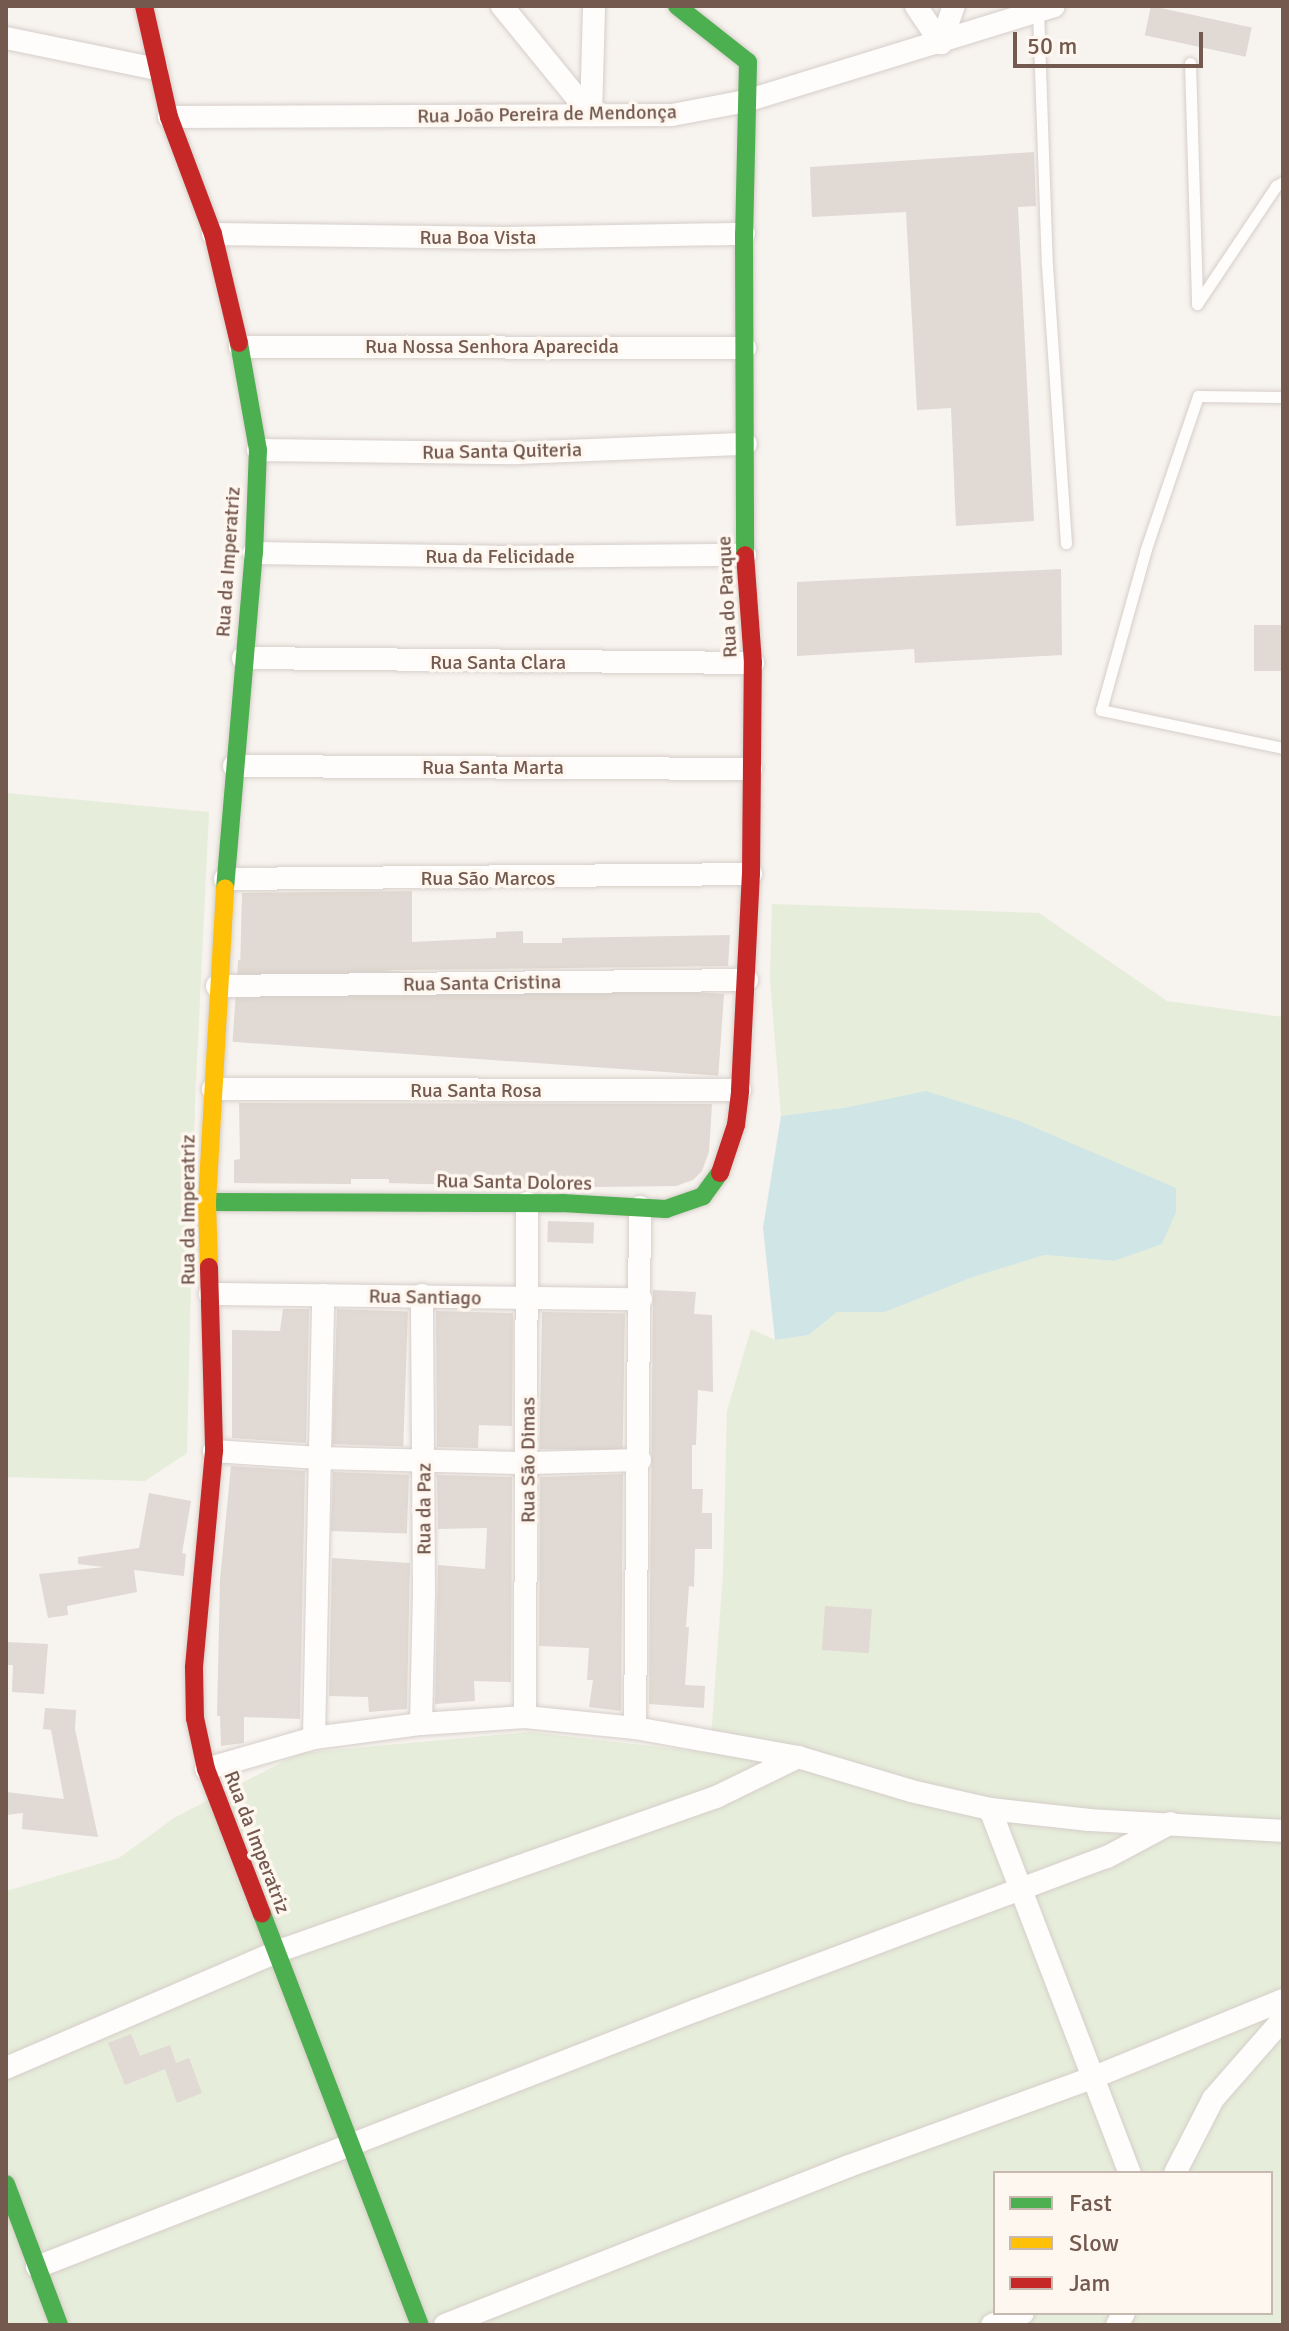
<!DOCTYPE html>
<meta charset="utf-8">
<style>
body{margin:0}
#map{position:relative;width:1289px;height:2331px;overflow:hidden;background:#f7f3ee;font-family:Signika,sans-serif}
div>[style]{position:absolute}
.green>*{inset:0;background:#e6edda}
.water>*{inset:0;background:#d0e6e6}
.building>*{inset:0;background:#e1d9d3;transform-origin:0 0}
.roads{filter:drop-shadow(0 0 2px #d6ceca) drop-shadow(0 0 2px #d6ceca)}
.lane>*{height:11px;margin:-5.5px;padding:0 5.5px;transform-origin:5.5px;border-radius:5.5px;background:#fefdfc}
.street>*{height:22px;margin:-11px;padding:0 11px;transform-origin:11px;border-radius:11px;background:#fefdfc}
.fast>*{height:18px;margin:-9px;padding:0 9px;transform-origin:9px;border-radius:9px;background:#4caf50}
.slow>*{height:18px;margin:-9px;padding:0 9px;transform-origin:9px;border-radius:9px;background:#ffc107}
.jam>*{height:18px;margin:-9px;padding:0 9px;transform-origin:9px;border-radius:9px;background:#c62828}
span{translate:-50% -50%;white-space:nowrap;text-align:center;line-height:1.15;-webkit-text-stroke:7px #fef7f0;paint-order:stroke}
.street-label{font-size:20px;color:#74594f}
.frame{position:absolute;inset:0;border:8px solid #74594f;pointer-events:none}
.legend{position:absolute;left:993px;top:2171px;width:280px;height:144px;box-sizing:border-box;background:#fef7f0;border:2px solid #c7b8b0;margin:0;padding:10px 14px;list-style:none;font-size:24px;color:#74594f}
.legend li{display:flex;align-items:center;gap:16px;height:40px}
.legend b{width:40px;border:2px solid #c7b8b0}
.scale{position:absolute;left:1013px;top:32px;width:190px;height:36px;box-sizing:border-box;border:4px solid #74594f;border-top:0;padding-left:10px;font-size:24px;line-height:28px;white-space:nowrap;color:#74594f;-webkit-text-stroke:6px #fef7f0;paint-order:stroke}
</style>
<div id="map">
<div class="green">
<div style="clip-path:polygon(6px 793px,209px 812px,195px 1103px,187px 1453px,145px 1481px,6px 1477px)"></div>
<div style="clip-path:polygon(evenodd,772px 904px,1039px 913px,1167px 1001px,1283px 1017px,1283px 2325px,6px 2325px,6px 1891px,119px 1858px,174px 1818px,300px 1753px,530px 1732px,710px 1753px,723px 1573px,727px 1411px,751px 1329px,775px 1340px,809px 1335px,837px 1312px,885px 1312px,973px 1277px,1045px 1255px,1114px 1261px,849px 1107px,781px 1116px,770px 979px,772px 904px,995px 2173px,1271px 2173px,1271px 2313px,995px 2313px,995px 2173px)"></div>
</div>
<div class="water">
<div style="clip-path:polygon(926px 1091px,1017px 1120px,1176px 1188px,1176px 1212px,1162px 1244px,1114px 1261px,1045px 1255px,973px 1277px,885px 1312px,837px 1312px,809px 1335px,775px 1340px,763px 1228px,781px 1116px,849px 1107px)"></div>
</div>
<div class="building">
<div style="left:1151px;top:6px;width:103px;height:30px;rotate:12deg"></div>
<div style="clip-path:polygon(1034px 152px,1036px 206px,1018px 207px,1034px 521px,956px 526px,951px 408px,917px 410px,906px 212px,812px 217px,810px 167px)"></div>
<div style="clip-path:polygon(1061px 569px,1062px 655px,915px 663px,914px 649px,797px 656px,797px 582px)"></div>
<div style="left:1283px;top:625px;width:46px;height:29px;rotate:90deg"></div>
<div style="clip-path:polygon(412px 891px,412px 942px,496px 938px,496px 932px,523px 931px,523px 943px,562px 943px,562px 938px,730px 935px,728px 966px,240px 972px,242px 893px)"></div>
<div style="left:724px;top:994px;width:82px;height:487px;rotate:94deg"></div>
<div style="clip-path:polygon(239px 1103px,712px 1104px,709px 1152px,702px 1171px,693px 1180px,676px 1186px,593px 1187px,423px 1184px,389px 1183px,389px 1179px,351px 1179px,351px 1184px,234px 1183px,234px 1160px,240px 1159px)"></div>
<div style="left:548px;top:1221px;width:46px;height:21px;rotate:2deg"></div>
<div style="clip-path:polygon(653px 1290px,696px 1292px,694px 1314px,712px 1315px,713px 1392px,698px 1390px,696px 1445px,692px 1445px,692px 1489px,703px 1489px,702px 1513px,712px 1513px,712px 1549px,695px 1549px,694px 1587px,689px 1586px,686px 1627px,689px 1627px,685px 1685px,705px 1686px,704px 1708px,649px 1704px)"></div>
<div style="clip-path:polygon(283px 1309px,309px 1309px,306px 1443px,232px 1438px,232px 1330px,280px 1331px)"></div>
<div style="left:337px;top:1309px;width:71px;height:135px;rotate:2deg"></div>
<div style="clip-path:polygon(436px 1311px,513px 1313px,512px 1426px,479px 1425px,478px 1448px,437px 1447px)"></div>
<div style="left:542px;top:1312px;width:83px;height:137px;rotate:1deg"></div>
<div style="clip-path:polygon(231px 1466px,305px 1471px,300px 1719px,244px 1717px,244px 1743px,221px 1746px,220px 1716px,217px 1716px,220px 1580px)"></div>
<div style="left:333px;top:1472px;width:76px;height:59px;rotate:2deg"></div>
<div style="clip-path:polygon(623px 1474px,621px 1711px,589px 1707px,593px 1680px,587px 1680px,589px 1648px,539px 1646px,540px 1477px)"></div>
<div style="clip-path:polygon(437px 1475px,512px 1477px,511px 1682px,474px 1681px,475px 1701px,435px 1704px,438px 1565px,485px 1569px,487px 1528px,438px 1529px)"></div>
<div style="clip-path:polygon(149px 1493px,191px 1501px,182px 1553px,186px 1554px,184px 1576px,134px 1570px,137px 1592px,67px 1606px,68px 1615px,48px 1618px,39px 1574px,104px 1567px,78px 1564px,78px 1557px,139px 1548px)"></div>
<div style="clip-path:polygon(332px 1558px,410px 1563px,407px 1709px,369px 1712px,368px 1697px,329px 1696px)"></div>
<div style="left:825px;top:1606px;width:47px;height:44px;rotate:4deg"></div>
<div style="clip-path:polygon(6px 1642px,48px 1644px,44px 1694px,12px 1692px,13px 1665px,6px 1665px)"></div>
<div style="clip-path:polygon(45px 1708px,76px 1710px,75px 1729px,98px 1837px,22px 1829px,23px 1813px,6px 1815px,6px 1792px,64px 1799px,51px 1730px,43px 1729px)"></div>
<div style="clip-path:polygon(131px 2034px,140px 2056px,170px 2045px,176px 2063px,189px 2058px,202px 2093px,177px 2103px,165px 2069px,125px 2085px,108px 2043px)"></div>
</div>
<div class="roads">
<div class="lane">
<div style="left:1038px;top:11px;width:254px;rotate:88deg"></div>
<div style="left:1047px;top:265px;width:279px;rotate:86.1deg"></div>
<div style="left:1190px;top:63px;width:241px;rotate:88.3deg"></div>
<div style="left:1197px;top:304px;width:142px;rotate:-56.2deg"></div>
<div style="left:1276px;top:186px;width:8px;rotate:-30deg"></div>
<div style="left:1283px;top:397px;width:85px;rotate:-179.3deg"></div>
<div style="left:1198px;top:396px;width:162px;rotate:108.8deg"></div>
<div style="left:1146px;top:549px;width:167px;rotate:105.6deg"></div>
<div style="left:1101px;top:710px;width:186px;rotate:11.8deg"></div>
</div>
<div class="street">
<div style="left:502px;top:6px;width:141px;rotate:50.8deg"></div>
<div style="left:916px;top:6px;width:45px;rotate:56deg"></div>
<div style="left:6px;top:38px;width:154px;rotate:11.6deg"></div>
<div style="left:941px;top:43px;width:39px;rotate:-71deg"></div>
<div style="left:591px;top:115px;width:109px;rotate:-88.4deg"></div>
<div style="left:169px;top:117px;width:503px;rotate:-0.23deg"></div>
<div style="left:672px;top:115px;width:75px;rotate:-10.7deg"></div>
<div style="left:746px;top:101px;width:322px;rotate:-17.1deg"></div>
<div style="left:213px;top:234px;width:292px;rotate:0.8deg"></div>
<div style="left:505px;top:238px;width:239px;rotate:-1deg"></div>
<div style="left:240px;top:347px;width:505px;rotate:0.11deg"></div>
<div style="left:258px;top:450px;width:259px;rotate:0.7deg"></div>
<div style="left:517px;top:453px;width:229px;rotate:-2.3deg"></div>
<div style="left:254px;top:553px;width:242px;rotate:0.9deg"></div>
<div style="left:496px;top:557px;width:249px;rotate:-0.5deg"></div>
<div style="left:243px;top:658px;width:510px;rotate:0.56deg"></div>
<div style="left:234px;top:766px;width:517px;rotate:0.33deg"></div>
<div style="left:225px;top:879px;width:526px;rotate:-0.54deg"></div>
<div style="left:217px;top:986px;width:530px;rotate:-0.65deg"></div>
<div style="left:213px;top:1089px;width:527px;rotate:0.11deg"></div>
<div style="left:210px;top:1294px;width:431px;rotate:0.7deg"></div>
<div style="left:214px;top:1451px;width:105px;rotate:3.8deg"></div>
<div style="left:319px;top:1458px;width:210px;rotate:1.4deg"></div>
<div style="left:529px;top:1463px;width:111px;rotate:-1.5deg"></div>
<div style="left:525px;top:1717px;width:514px;rotate:-89.78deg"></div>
<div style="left:421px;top:1724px;width:130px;rotate:-88.7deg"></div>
<div style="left:424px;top:1594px;width:299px;rotate:-90.4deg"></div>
<div style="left:635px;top:1728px;width:521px;rotate:-89.45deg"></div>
<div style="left:314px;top:1738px;width:443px;rotate:-88.8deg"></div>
<div style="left:206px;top:1769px;width:112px;rotate:-16deg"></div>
<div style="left:314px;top:1738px;width:108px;rotate:-7.5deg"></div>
<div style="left:421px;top:1724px;width:104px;rotate:-3.9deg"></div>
<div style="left:525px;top:1717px;width:111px;rotate:5.7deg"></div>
<div style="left:635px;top:1728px;width:166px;rotate:10.1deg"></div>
<div style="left:798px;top:1757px;width:118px;rotate:16.7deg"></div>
<div style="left:911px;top:1791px;width:81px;rotate:12.8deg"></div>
<div style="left:990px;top:1809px;width:100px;rotate:6.3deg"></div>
<div style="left:1089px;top:1820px;width:194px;rotate:3.2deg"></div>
<div style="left:990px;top:1809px;width:390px;rotate:69deg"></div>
<div style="left:6px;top:2068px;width:294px;rotate:-23.2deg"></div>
<div style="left:276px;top:1952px;width:467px;rotate:-19.4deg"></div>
<div style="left:716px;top:1797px;width:91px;rotate:-26deg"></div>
<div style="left:1175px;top:2173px;width:83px;rotate:-62.8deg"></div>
<div style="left:1213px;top:2099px;width:106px;rotate:-48.8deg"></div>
<div style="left:37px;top:2267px;width:708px;rotate:-21.28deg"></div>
<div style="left:697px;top:2010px;width:438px;rotate:-20.5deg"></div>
<div style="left:1107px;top:1857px;width:72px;rotate:-28deg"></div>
<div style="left:445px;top:2325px;width:434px;rotate:-21.5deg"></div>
<div style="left:849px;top:2166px;width:258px;rotate:-19.9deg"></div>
<div style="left:1092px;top:2078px;width:206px;rotate:-22.2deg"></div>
<div style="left:992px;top:2325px;width:33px;rotate:-21deg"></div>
<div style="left:1117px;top:2325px;width:14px;rotate:-60deg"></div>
</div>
<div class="fast">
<div style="left:677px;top:6px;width:90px;rotate:38.3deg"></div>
<div style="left:748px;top:62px;width:172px;rotate:91.3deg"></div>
<div style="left:744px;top:234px;width:321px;rotate:89.8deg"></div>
<div style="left:225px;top:889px;width:337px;rotate:-85.1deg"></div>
<div style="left:254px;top:553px;width:103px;rotate:-87.8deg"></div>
<div style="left:258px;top:450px;width:109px;rotate:-100.1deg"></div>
<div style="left:207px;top:1202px;width:355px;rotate:0.2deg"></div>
<div style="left:562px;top:1203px;width:104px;rotate:3.3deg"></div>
<div style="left:666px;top:1209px;width:39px;rotate:-19deg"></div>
<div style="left:703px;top:1196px;width:29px;rotate:-54deg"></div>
<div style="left:262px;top:1914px;width:440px;rotate:69deg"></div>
<div style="left:6px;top:2184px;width:151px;rotate:69.4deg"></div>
</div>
<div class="slow">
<div style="left:209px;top:1267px;width:65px;rotate:-91.8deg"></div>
<div style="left:207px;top:1202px;width:314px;rotate:-86.7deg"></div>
</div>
<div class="jam">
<div style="left:144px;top:6px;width:114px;rotate:77.3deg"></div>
<div style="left:169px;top:117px;width:125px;rotate:69.4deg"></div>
<div style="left:213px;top:234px;width:112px;rotate:76.6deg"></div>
<div style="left:720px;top:1173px;width:51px;rotate:-71.6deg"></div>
<div style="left:736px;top:1125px;width:35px;rotate:-83deg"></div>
<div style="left:740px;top:1090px;width:216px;rotate:-87.1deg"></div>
<div style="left:751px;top:874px;width:211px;rotate:-89.5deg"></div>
<div style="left:753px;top:663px;width:108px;rotate:-94.2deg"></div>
<div style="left:209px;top:1267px;width:184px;rotate:88.4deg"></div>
<div style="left:214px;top:1451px;width:218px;rotate:95.3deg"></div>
<div style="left:194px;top:1668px;width:50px;rotate:88.9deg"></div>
<div style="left:195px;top:1718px;width:52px;rotate:77.8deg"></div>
<div style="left:206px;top:1769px;width:155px;rotate:68.9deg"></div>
</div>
</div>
<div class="street-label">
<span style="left:547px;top:114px;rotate:-1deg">Rua João Pereira de Mendonça</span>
<span style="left:478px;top:237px">Rua Boa Vista</span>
<span style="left:492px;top:346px">Rua Nossa Senhora Aparecida</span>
<span style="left:502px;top:451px;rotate:-1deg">Rua Santa Quiteria</span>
<span style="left:500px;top:556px">Rua da Felicidade</span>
<span style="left:228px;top:562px;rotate:-86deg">Rua da Imperatriz</span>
<span style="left:727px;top:597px;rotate:-93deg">Rua do Parque</span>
<span style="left:498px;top:662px">Rua Santa Clara</span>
<span style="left:493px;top:767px">Rua Santa Marta</span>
<span style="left:488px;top:878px">Rua São Marcos</span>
<span style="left:482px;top:983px;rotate:-1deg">Rua Santa Cristina</span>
<span style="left:476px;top:1090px">Rua Santa Rosa</span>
<span style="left:514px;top:1182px;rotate:1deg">Rua Santa Dolores</span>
<span style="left:188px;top:1210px;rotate:-90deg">Rua da Imperatriz</span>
<span style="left:425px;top:1297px;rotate:1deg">Rua Santiago</span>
<span style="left:528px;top:1460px;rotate:-90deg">Rua São Dimas</span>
<span style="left:424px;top:1509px;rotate:-90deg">Rua da Paz</span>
<span style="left:257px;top:1842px;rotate:69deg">Rua da Imperatriz</span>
</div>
<div class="frame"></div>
<ul class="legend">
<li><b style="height:10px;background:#4caf50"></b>Fast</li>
<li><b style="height:10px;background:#ffc107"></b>Slow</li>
<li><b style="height:10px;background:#c62828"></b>Jam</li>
</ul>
<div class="scale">50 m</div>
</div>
